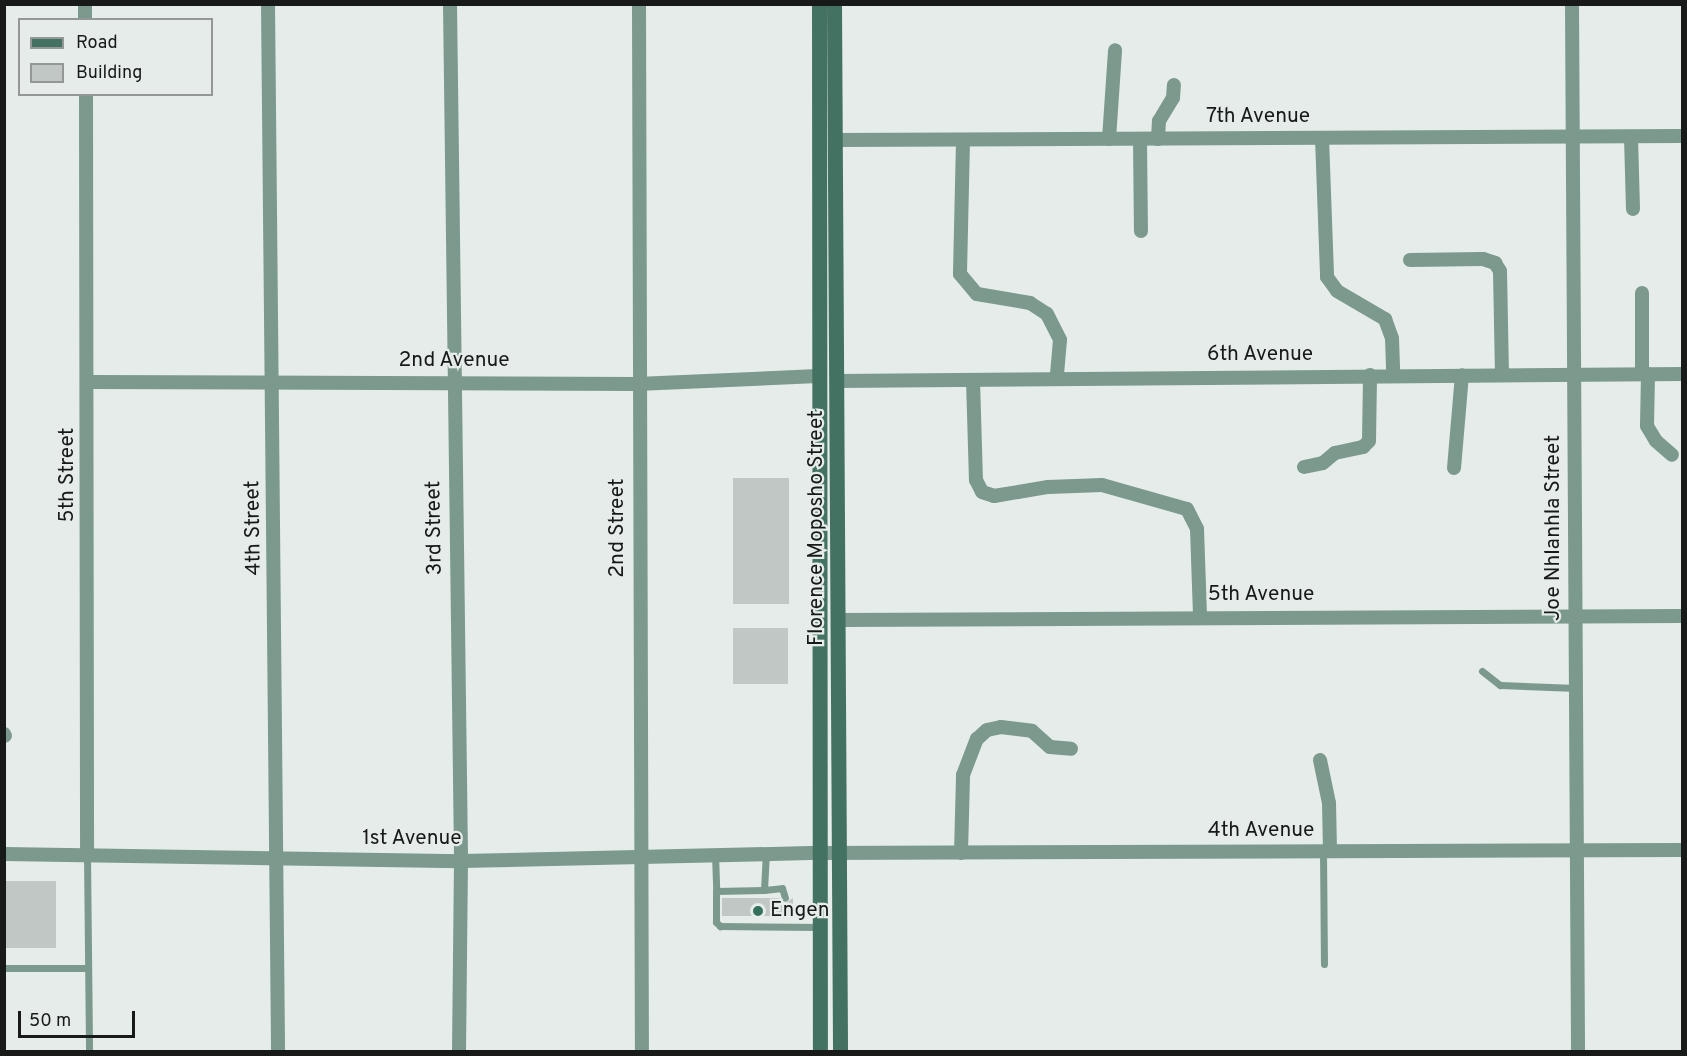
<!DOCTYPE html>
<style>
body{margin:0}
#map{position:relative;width:1687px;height:1056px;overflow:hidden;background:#e5ece9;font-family:Overpass,sans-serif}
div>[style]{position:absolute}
.building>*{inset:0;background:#c1c7c4;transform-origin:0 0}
.lane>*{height:7px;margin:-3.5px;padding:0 3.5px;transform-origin:3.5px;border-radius:3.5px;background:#7b998d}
.street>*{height:14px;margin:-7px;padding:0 7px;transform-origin:7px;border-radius:7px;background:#7b998d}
.secondary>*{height:15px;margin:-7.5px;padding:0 7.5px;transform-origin:7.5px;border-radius:7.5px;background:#447262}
.dots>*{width:16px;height:16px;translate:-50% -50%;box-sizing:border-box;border:3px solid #e5ece9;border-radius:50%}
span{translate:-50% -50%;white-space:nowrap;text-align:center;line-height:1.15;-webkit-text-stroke:4.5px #e5ece9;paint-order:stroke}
.street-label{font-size:21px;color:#171a19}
.poi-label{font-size:21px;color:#171a19}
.left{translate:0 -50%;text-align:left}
.frame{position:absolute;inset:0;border:6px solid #171a19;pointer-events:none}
.legend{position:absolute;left:18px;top:18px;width:195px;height:78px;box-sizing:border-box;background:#e5ece9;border:2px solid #939896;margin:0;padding:8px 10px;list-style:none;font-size:18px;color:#171a19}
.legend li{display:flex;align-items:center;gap:12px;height:30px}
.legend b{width:30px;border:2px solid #939896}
.scale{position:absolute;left:18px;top:1011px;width:117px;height:27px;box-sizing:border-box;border:3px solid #171a19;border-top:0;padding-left:8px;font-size:18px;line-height:21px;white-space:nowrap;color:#171a19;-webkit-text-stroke:4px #e5ece9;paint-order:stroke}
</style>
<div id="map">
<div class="building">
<div style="left:789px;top:478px;width:126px;height:56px;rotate:90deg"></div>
<div style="left:733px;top:628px;width:55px;height:56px"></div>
<div style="left:56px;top:881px;width:67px;height:52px;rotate:90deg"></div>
<div style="clip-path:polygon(722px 898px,779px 898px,784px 904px,793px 898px,793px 916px,722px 916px)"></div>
</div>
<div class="lane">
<div style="left:1482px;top:671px;width:23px;rotate:38deg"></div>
<div style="left:1500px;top:685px;width:76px;rotate:2.3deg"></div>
<div style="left:1323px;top:851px;width:113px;rotate:89.5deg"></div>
<div style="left:715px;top:854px;width:37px;rotate:88deg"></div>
<div style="left:716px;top:891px;width:48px;rotate:-1.2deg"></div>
<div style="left:764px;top:890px;width:36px;rotate:-87deg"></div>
<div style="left:87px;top:855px;width:197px;rotate:89.4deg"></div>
<div style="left:764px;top:890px;width:18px;rotate:-6deg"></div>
<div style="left:782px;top:888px;width:10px;rotate:73deg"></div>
<div style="left:716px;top:891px;width:31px;rotate:90deg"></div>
<div style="left:716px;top:922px;width:6px;rotate:45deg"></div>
<div style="left:720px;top:926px;width:100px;rotate:0.6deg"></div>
<div style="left:4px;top:968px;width:84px"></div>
</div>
<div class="street">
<div style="left:85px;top:4px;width:16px;rotate:90deg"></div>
<div style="left:268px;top:4px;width:1048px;rotate:89.45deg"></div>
<div style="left:450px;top:4px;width:857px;rotate:89.26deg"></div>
<div style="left:461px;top:861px;width:191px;rotate:90.6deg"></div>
<div style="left:639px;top:4px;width:1048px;rotate:89.84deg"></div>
<div style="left:1572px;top:4px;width:1048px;rotate:89.67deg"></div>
<div style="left:86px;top:94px;width:761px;rotate:89.92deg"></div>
<div style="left:1631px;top:137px;width:72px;rotate:88.4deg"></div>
<div style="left:1322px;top:138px;width:139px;rotate:87.9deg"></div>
<div style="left:1327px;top:277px;width:17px;rotate:54deg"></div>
<div style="left:1337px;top:291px;width:56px;rotate:30.3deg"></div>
<div style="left:1385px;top:319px;width:20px;rotate:70deg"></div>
<div style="left:1392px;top:338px;width:37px;rotate:88deg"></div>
<div style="left:1109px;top:139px;width:89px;rotate:-86.1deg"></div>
<div style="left:1140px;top:139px;width:92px;rotate:89.4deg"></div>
<div style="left:1158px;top:139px;width:18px;rotate:-87deg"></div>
<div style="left:1159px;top:121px;width:27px;rotate:-59deg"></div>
<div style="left:1173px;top:98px;width:13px;rotate:-86deg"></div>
<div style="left:835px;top:140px;width:847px;rotate:-0.27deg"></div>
<div style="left:963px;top:141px;width:133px;rotate:91.3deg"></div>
<div style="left:960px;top:274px;width:26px;rotate:50deg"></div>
<div style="left:977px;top:294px;width:54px;rotate:9.6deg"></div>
<div style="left:1030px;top:303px;width:20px;rotate:33deg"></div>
<div style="left:1047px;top:314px;width:29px;rotate:63deg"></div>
<div style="left:1060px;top:340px;width:37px;rotate:95deg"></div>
<div style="left:1410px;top:260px;width:73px;rotate:-0.8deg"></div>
<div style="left:1483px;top:259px;width:13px;rotate:18deg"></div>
<div style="left:1495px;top:263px;width:9px;rotate:58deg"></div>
<div style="left:1500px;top:271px;width:103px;rotate:88.9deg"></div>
<div style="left:1642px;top:374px;width:81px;rotate:-90deg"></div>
<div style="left:1648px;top:374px;width:52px;rotate:91.1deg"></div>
<div style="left:1647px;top:426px;width:17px;rotate:59deg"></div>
<div style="left:1656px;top:441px;width:21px;rotate:41deg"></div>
<div style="left:973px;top:380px;width:100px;rotate:88.3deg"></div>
<div style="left:976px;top:480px;width:13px;rotate:63deg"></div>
<div style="left:982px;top:492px;width:13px;rotate:18deg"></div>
<div style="left:994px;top:496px;width:55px;rotate:-9.5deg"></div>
<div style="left:1048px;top:487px;width:54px;rotate:-2.1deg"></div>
<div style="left:1102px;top:485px;width:88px;rotate:15.8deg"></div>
<div style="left:1187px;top:509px;width:22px;rotate:63deg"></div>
<div style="left:1197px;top:529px;width:87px;rotate:88deg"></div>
<div style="left:837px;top:381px;width:845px;rotate:-0.47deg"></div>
<div style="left:89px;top:382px;width:548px;rotate:0.21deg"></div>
<div style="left:637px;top:384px;width:181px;rotate:-2.5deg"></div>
<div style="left:1304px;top:467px;width:19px;rotate:-12deg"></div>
<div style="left:1323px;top:463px;width:16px;rotate:-40deg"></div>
<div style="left:1335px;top:453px;width:29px;rotate:-12deg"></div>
<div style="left:1363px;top:447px;width:8px;rotate:-45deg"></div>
<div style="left:1369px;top:441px;width:66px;rotate:-89.1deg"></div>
<div style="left:1454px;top:468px;width:93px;rotate:-85.1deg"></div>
<div style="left:839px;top:620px;width:843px;rotate:-0.27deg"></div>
<div style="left:4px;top:734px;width:2px;rotate:63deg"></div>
<div style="left:1320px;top:760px;width:44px;rotate:78.2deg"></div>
<div style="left:1329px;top:803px;width:48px;rotate:88.8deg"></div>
<div style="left:961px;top:853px;width:78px;rotate:-88.5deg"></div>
<div style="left:963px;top:775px;width:39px;rotate:-69deg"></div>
<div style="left:977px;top:739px;width:13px;rotate:-42deg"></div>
<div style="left:987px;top:730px;width:14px;rotate:-12deg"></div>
<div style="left:1001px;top:727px;width:31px;rotate:7deg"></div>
<div style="left:1032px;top:731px;width:24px;rotate:42deg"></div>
<div style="left:1050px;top:747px;width:21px;rotate:5deg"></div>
<div style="left:4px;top:854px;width:457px;rotate:0.9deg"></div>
<div style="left:461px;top:861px;width:359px;rotate:-1.3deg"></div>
<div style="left:820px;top:853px;width:862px;rotate:-0.2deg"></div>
</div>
<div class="secondary">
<div style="left:819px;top:4px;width:1048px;rotate:89.95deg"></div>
<div style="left:834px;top:4px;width:1048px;rotate:89.67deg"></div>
</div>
<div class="dots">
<div style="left:758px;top:911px;background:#34715d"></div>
</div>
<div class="street-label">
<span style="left:1258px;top:117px">7th Avenue</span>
<span style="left:1260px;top:355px">6th Avenue</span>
<span style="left:454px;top:361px">2nd Avenue</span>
<span style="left:68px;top:475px;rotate:-90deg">5th Street</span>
<span style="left:254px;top:528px;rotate:-91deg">4th Street</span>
<span style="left:435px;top:528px;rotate:-91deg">3rd Street</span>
<span style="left:618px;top:528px;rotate:-90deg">2nd Street</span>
<span style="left:817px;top:528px;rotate:-90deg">Florence Moposho Street</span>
<span style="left:1554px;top:528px;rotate:-90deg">Joe Nhlanhla Street</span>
<span style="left:1261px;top:595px">5th Avenue</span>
<span style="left:1261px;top:831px">4th Avenue</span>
<span style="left:412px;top:839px">1st Avenue</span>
</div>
<div class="poi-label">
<span class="left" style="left:770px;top:911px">Engen</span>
</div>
<div class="frame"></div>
<ul class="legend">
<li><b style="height:8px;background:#447262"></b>Road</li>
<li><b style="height:16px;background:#c1c7c4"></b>Building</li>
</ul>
<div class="scale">50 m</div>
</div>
